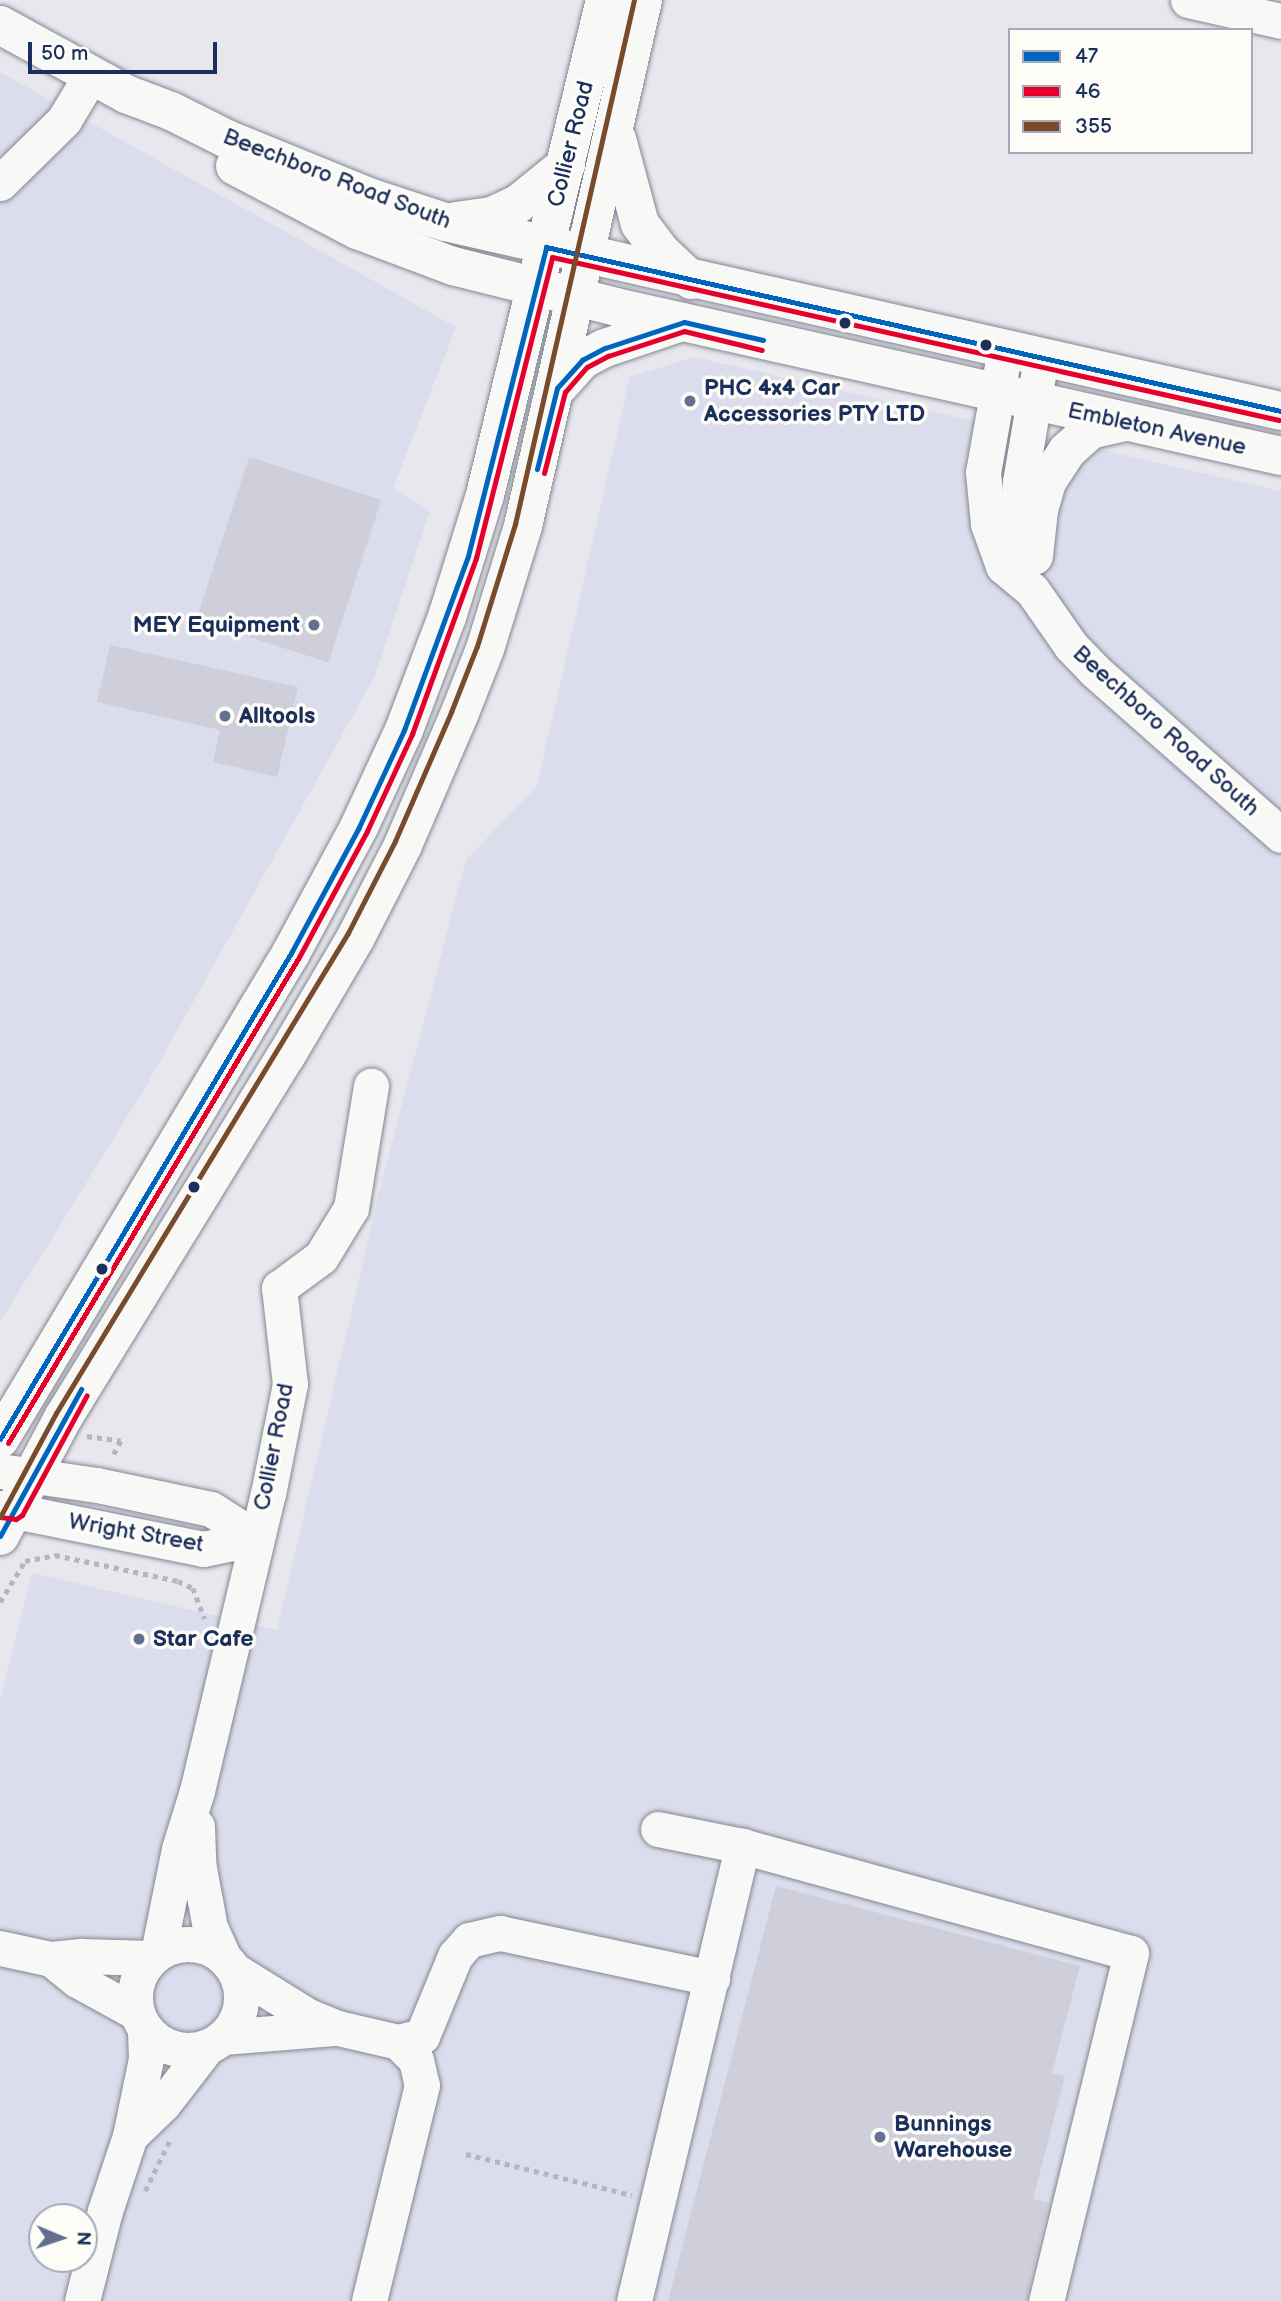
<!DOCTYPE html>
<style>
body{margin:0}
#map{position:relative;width:1281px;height:2301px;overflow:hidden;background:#e7e7ed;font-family:"Balsamiq Sans",sans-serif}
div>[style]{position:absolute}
.built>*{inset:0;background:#dbddec}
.building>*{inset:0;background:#cecfdb;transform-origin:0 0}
.path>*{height:4.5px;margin-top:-2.25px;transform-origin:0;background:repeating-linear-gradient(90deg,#b3b6bc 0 5px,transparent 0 10px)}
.roads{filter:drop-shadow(0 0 2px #838792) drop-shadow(0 0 2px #838792)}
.minor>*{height:35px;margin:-17.5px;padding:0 17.5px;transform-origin:17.5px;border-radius:17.5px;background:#f8f8f7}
.minor>.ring{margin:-17.5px;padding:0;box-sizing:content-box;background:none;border:35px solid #f8f8f7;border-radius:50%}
.major>*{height:38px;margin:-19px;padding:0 19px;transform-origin:19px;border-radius:19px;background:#f8f8f7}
.bus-1>*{height:5px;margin:-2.5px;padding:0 2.5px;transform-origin:2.5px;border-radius:2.5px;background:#0065bd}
.bus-2>*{height:5px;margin:-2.5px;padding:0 2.5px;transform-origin:2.5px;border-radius:2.5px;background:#e4002b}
.bus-3>*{height:5px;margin:-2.5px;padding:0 2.5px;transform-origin:2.5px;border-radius:2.5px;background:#7a4b2a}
.dots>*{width:19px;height:19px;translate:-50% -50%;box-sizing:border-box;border:4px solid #fdfcf7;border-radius:50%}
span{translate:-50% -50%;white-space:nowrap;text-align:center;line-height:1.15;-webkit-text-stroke:7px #fdfcf7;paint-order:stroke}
.street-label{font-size:23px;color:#1b2f5e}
.poi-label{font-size:23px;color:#1b2f5e;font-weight:700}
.left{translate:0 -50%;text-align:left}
.right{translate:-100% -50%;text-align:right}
.legend{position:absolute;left:1008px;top:28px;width:245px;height:126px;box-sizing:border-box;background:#fdfcf7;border:2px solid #a3aaba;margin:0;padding:9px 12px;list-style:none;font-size:21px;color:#1b2f5e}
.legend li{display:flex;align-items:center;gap:14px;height:35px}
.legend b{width:35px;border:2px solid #a3aaba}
.north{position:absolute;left:28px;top:2203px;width:70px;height:70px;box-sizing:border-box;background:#fdfcf7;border:2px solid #a3aaba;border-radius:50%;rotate:92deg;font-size:19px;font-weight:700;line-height:28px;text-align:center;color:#1b2f5e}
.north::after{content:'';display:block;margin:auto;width:24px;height:32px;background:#626f90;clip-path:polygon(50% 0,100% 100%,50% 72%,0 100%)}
.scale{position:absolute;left:28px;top:42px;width:189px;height:32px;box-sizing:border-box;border:4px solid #1b2f5e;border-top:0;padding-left:9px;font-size:21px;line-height:24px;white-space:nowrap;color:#1b2f5e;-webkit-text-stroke:5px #fdfcf7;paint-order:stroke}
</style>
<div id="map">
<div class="built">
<div style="clip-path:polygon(0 72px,456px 327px,393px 488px,430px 511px,375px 676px,145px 1088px,0 1322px)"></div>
<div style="clip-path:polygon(evenodd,694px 357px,1281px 491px,1281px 2301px,0 2301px,0 1699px,32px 1573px,277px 1630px,383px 1177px,466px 860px,537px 786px,630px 377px,694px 357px,42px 2217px,84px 2217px,84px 2259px,42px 2259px,42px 2217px)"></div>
</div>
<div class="building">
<div style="left:249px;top:457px;width:139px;height:171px;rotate:18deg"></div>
<div style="clip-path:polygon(110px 645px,298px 687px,277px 777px,213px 762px,220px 730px,97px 702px)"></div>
<div style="clip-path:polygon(776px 1886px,1080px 1966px,1052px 2073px,1065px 2076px,1033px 2199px,1049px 2203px,1026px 2301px,668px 2301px)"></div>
</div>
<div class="path">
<div style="left:87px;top:1436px;width:34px;rotate:8deg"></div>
<div style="left:121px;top:1441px;width:19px;rotate:118deg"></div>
<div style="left:0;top:1602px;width:48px;rotate:-58.6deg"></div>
<div style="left:25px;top:1561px;width:31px;rotate:-11deg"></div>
<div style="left:55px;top:1555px;width:126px;rotate:11.9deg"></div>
<div style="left:178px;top:1581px;width:17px;rotate:25deg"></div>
<div style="left:193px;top:1588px;width:33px;rotate:69deg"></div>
<div style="left:466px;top:2154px;width:171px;rotate:13.9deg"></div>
<div style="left:145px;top:2191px;width:55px;rotate:-63.9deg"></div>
</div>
<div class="roads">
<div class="minor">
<div style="left:1188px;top:0;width:95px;rotate:12.7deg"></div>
<div style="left:0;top:183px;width:90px;rotate:-44.5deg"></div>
<div style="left:64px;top:120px;width:52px;rotate:-59deg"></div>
<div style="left:1005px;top:349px;width:125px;rotate:100.1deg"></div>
<div style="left:983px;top:472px;width:52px;rotate:84.5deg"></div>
<div style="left:988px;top:524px;width:45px;rotate:70.3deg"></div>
<div style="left:1003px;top:566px;width:38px;rotate:40deg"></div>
<div style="left:1032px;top:590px;width:68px;rotate:55.1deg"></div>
<div style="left:1071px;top:646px;width:35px;rotate:46deg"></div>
<div style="left:1095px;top:671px;width:248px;rotate:41.4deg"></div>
<div style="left:1034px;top:555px;width:30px;rotate:-111deg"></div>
<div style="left:1023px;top:527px;width:22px;rotate:-100deg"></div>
<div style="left:1019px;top:505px;width:23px;rotate:-88deg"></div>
<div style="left:1020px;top:482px;width:126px;rotate:-80.4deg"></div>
<div style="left:0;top:1471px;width:98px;rotate:8.2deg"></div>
<div style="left:97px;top:1485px;width:116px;rotate:11.9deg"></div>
<div style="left:211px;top:1509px;width:54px;rotate:32.8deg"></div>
<div style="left:0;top:1508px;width:207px;rotate:11.4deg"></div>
<div style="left:203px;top:1549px;width:54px;rotate:-11.7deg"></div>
<div style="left:197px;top:1826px;width:36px;rotate:88deg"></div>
<div style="left:198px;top:1862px;width:39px;rotate:80deg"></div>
<div style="left:205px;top:1900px;width:27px;rotate:80deg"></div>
<div style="left:210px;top:1927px;width:32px;rotate:66deg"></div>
<div style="left:658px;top:1829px;width:86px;rotate:11.4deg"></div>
<div style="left:742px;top:1846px;width:403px;rotate:15.4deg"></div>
<div style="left:1131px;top:1953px;width:358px;rotate:103.7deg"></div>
<div class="ring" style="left:135px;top:1944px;width:71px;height:71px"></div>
<div style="left:0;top:1948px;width:52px;rotate:12.2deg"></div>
<div style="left:51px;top:1959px;width:30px;rotate:-6deg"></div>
<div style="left:81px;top:1956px;width:71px;rotate:1.6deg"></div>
<div style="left:158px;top:1953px;width:106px;rotate:-78.6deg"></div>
<div style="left:179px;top:1849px;width:61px;rotate:-72.8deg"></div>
<div style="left:197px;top:1791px;width:305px;rotate:-76.6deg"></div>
<div style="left:268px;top:1494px;width:112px;rotate:-78.7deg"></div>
<div style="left:290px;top:1384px;width:97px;rotate:-96.5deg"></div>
<div style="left:279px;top:1288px;width:52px;rotate:-36.4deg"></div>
<div style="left:321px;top:1257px;width:57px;rotate:-58.5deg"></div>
<div style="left:351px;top:1208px;width:124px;rotate:-80.7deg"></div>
<div style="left:51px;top:1959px;width:33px;rotate:39deg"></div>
<div style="left:77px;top:1980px;width:68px;rotate:28.8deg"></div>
<div style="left:234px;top:1970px;width:87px;rotate:31.9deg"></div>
<div style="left:308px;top:2016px;width:32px;rotate:22deg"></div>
<div style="left:338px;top:2028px;width:62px;rotate:13.1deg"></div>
<div style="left:398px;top:2042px;width:25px;rotate:45deg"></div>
<div style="left:416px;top:2060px;width:26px;rotate:77deg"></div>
<div style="left:422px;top:2085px;width:222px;rotate:103.8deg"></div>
<div style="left:223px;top:2037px;width:111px;rotate:-4.6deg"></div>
<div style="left:398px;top:2042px;width:25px;rotate:-14deg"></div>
<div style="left:422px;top:2036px;width:87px;rotate:-67.6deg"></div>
<div style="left:455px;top:1956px;width:21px;rotate:-49deg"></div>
<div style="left:469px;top:1940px;width:32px;rotate:-13deg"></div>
<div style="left:500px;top:1933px;width:217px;rotate:12deg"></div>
<div style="left:130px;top:2136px;width:46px;rotate:-44.1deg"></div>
<div style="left:163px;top:2104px;width:72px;rotate:-52.3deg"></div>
<div style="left:82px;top:2301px;width:93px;rotate:-75.7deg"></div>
<div style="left:105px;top:2211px;width:79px;rotate:-71.6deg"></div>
<div style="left:130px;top:2136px;width:79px;rotate:-78.3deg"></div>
<div style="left:146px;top:2059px;width:30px;rotate:-92deg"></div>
<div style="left:634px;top:2301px;width:468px;rotate:-76.6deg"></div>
</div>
<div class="major">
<div style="left:0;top:25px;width:144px;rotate:28.7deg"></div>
<div style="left:126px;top:94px;width:48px;rotate:20.7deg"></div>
<div style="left:171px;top:111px;width:63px;rotate:26.6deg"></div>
<div style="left:227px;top:139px;width:153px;rotate:22.2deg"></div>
<div style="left:369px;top:197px;width:80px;rotate:18.2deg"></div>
<div style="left:445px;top:222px;width:857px;rotate:12.74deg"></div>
<div style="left:617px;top:139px;width:88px;rotate:74.9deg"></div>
<div style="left:640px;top:224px;width:35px;rotate:53deg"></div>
<div style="left:661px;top:252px;width:41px;rotate:43deg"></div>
<div style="left:235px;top:166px;width:138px;rotate:27.7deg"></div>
<div style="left:357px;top:230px;width:103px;rotate:20.6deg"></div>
<div style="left:453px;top:266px;width:168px;rotate:14.1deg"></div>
<div style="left:616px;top:307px;width:681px;rotate:12.63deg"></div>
<div style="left:456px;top:221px;width:36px;rotate:-8deg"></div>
<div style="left:492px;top:216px;width:29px;rotate:-25deg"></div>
<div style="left:518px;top:204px;width:62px;rotate:-39.1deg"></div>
<div style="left:557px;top:388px;width:38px;rotate:-48deg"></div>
<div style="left:582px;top:360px;width:26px;rotate:-28deg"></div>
<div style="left:605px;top:348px;width:81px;rotate:-18.7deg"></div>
<div style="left:1034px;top:556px;width:46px;rotate:-83.8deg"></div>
<div style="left:1039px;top:510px;width:29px;rotate:-74deg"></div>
<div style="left:1047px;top:482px;width:37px;rotate:-57deg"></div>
<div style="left:1067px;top:451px;width:31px;rotate:-42deg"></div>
<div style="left:1090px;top:430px;width:37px;rotate:-13deg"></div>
<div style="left:0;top:1439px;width:566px;rotate:-59.09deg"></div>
<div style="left:291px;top:953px;width:143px;rotate:-61.6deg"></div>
<div style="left:359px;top:827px;width:107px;rotate:-65.1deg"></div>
<div style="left:404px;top:730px;width:121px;rotate:-69.2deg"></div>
<div style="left:447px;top:617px;width:128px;rotate:-72.7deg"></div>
<div style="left:485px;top:495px;width:509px;rotate:-76.37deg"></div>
<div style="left:0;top:1536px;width:134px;rotate:-61.9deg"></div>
<div style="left:63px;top:1418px;width:425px;rotate:-58.4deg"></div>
<div style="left:286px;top:1056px;width:138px;rotate:-59.5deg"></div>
<div style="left:356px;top:937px;width:103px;rotate:-62.9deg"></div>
<div style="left:403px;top:845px;width:142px;rotate:-66.7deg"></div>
<div style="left:459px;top:715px;width:71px;rotate:-68.5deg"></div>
<div style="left:485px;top:649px;width:129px;rotate:-72.8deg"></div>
<div style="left:523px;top:526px;width:540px;rotate:-77.15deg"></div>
</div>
</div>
<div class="bus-1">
<div style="left:537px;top:469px;width:83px;rotate:-76.1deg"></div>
<div style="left:557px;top:388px;width:38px;rotate:-48deg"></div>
<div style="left:582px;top:360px;width:26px;rotate:-28deg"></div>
<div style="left:605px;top:348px;width:83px;rotate:-18.2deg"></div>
<div style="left:684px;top:322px;width:81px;rotate:12.8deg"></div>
<div style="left:0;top:1439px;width:566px;rotate:-59.09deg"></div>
<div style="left:291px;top:953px;width:143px;rotate:-61.6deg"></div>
<div style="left:359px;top:827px;width:107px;rotate:-65.1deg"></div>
<div style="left:404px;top:730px;width:185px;rotate:-69.8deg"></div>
<div style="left:468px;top:556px;width:319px;rotate:-75.8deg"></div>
<div style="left:546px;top:247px;width:753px;rotate:12.58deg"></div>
<div style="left:0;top:1536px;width:168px;rotate:-61.1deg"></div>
</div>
<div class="bus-2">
<div style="left:544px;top:473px;width:84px;rotate:-75.5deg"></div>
<div style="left:565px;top:392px;width:33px;rotate:-49deg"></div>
<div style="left:587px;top:367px;width:24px;rotate:-28deg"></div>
<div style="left:608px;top:356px;width:80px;rotate:-18.2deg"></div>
<div style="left:684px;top:331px;width:80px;rotate:13.7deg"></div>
<div style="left:8px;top:1443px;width:566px;rotate:-59.09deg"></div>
<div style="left:299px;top:957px;width:143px;rotate:-61.6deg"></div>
<div style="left:367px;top:831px;width:107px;rotate:-65.1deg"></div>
<div style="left:412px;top:734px;width:187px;rotate:-70deg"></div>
<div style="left:476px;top:558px;width:310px;rotate:-75.8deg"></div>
<div style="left:552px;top:257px;width:745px;rotate:12.64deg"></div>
<div style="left:0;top:1517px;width:16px;rotate:7deg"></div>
<div style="left:16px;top:1519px;width:7px;rotate:-34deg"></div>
<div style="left:22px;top:1515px;width:136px;rotate:-61.6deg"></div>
</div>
<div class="bus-3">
<div style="left:0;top:1517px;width:118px;rotate:-61.7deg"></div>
<div style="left:56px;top:1413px;width:562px;rotate:-58.69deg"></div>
<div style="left:348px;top:933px;width:103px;rotate:-62.9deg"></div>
<div style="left:395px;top:841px;width:141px;rotate:-66.5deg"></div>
<div style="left:451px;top:712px;width:71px;rotate:-68.5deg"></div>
<div style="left:477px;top:646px;width:128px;rotate:-72.7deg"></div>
<div style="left:515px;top:524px;width:537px;rotate:-77.21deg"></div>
</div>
<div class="dots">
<div style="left:845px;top:323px;background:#1b2f5e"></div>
<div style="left:986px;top:345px;background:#1b2f5e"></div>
<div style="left:690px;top:401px;background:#626f90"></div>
<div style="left:314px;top:625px;background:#626f90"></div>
<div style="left:225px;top:716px;background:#626f90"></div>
<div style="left:194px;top:1187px;background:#1b2f5e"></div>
<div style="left:102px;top:1269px;background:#1b2f5e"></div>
<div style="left:139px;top:1639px;background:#626f90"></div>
<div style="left:880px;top:2137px;background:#626f90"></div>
</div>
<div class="street-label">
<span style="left:571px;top:144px;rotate:-76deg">Collier Road</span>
<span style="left:337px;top:179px;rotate:21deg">Beechboro Road South</span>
<span style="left:1157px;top:429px;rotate:12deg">Embleton Avenue</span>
<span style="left:1166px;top:731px;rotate:42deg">Beechboro Road South</span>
<span style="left:274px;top:1447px;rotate:-79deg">Collier Road</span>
<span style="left:136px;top:1533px;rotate:10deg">Wright Street</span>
</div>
<div class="poi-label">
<span class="left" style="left:704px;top:401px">PHC 4x4 Car<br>Accessories PTY LTD</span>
<span class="right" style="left:300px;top:625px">MEY Equipment</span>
<span class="left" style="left:239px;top:716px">Alltools</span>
<span class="left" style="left:153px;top:1639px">Star Cafe</span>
<span class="left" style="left:894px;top:2137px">Bunnings<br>Warehouse</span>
</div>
<ul class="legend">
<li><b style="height:9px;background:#0065bd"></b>47</li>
<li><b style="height:9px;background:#e4002b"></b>46</li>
<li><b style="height:9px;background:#7a4b2a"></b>355</li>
</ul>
<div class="north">N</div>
<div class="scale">50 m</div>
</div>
